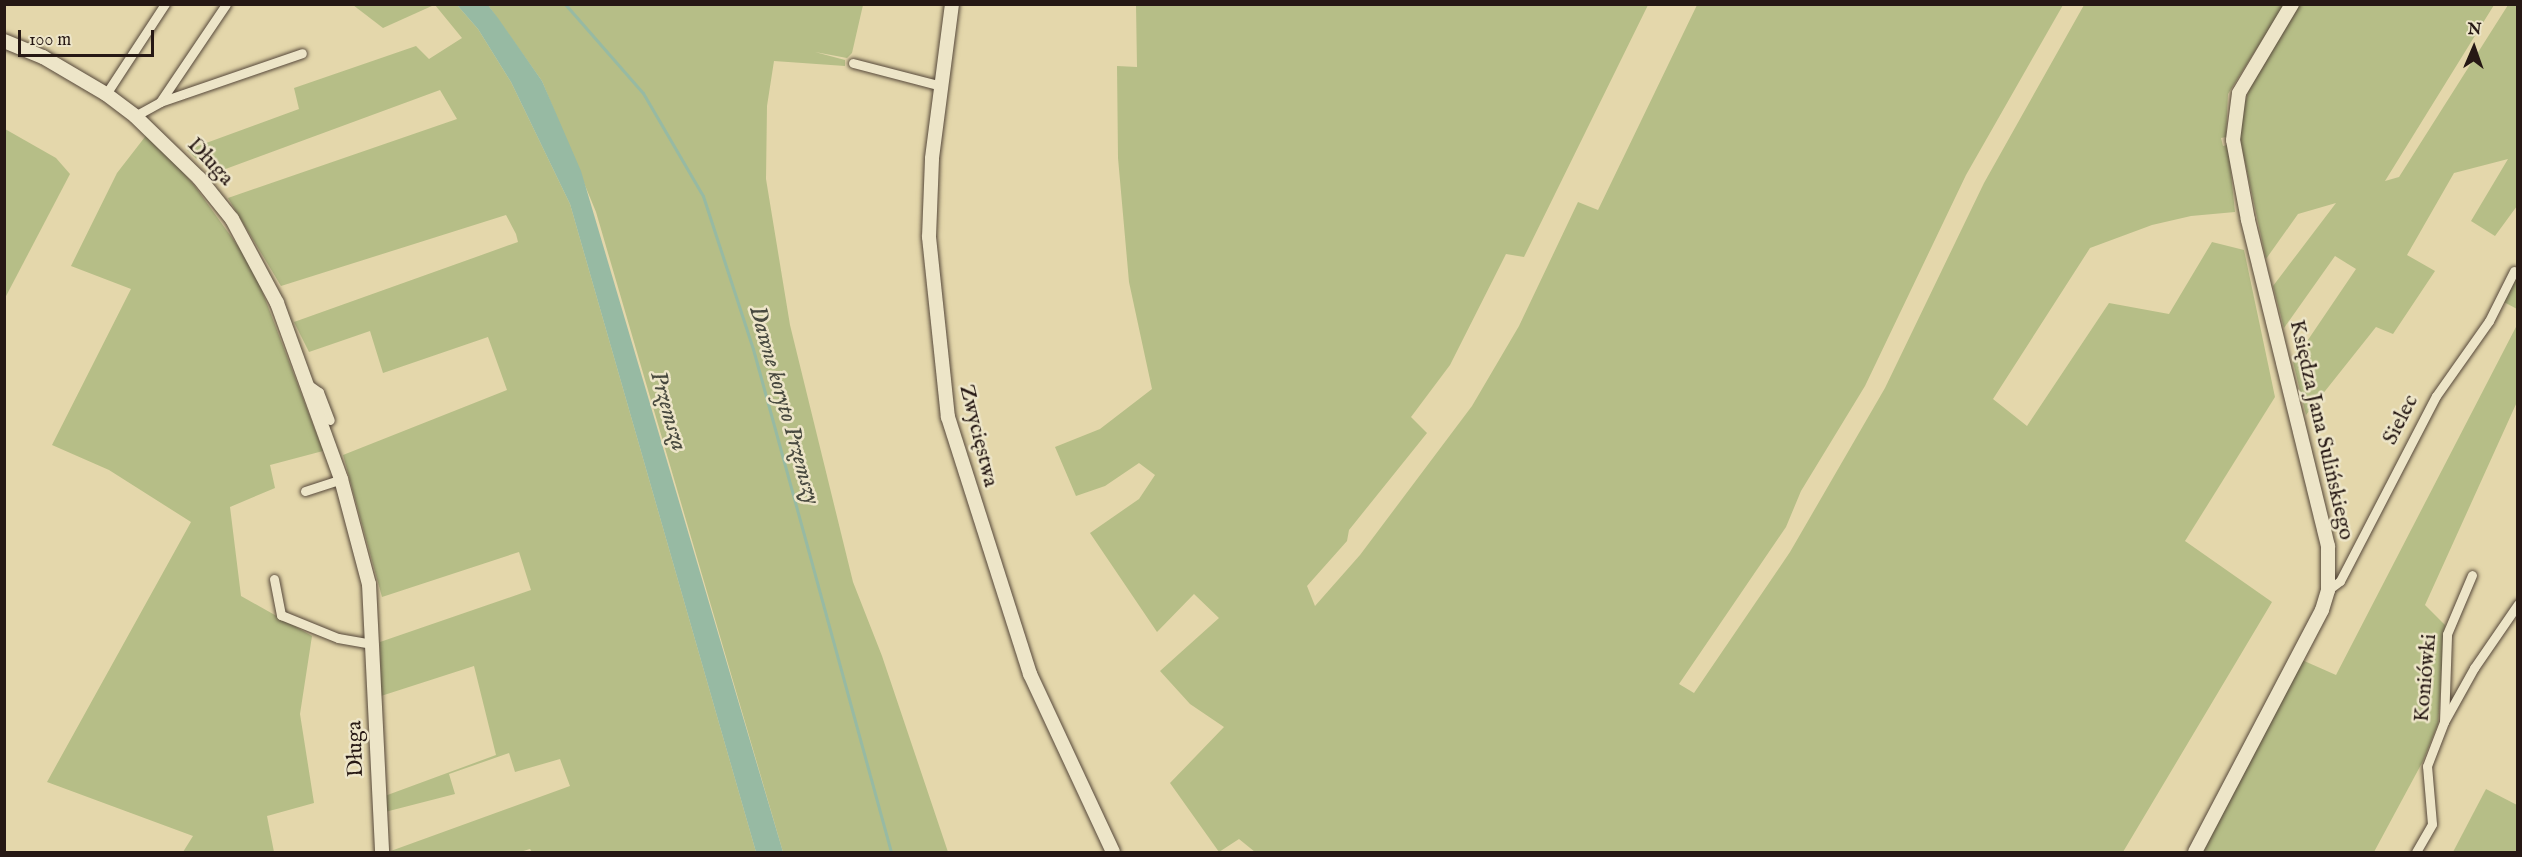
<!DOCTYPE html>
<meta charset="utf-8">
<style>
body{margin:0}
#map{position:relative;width:2522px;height:857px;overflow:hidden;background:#e4d7ab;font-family:"IM FELL English",serif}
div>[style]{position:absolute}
.green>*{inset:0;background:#b6be87}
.water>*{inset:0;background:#97baa3}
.stream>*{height:3px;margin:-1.5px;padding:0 1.5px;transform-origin:1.5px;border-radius:1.5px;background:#97baa3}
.roads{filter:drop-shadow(0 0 2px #56483a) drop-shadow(0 0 2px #56483a)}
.street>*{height:9px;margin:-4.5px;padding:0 4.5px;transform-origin:4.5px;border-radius:4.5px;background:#ede5c8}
.secondary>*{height:14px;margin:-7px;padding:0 7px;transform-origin:7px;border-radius:7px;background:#ede5c8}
span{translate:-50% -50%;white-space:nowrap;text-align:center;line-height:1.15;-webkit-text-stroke:5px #ede5c8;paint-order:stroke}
.street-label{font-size:22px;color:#261814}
.water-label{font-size:24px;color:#48493f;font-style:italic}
.frame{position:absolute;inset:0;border:6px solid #261814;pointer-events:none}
.north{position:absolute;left:2444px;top:18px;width:60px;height:60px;-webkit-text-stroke:4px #ede5c8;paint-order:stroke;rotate:2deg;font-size:16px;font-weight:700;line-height:24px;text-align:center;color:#261814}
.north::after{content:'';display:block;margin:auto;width:21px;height:27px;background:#261814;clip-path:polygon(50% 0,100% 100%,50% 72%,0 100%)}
.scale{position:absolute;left:18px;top:30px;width:136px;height:27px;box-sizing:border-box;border:3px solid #261814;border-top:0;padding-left:8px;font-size:18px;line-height:21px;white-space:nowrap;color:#261814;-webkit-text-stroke:4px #ede5c8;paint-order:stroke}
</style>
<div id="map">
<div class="green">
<div style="clip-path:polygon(353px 5px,434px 5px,383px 28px)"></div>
<div style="clip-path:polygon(435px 5px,457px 5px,478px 29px,511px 82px,570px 204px,756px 852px,532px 852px,530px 849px,520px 852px,388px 852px,570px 786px,560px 759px,515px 772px,509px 753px,449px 774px,455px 794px,385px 812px,382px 797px,496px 755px,474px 666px,381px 696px,380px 642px,531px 590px,519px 552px,382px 597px,343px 455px,507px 390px,488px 337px,383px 373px,370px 331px,309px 352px,294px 322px,518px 242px,516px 234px,506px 215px,281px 286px,228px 198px,457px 119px,440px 90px,212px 174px,187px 150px,299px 109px,294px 88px,416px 46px,429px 59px,462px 38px)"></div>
<div style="clip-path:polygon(488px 5px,863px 5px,852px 53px,847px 58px,815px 52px,845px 60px,845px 66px,774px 61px,767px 106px,766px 179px,790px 325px,853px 582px,882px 656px,948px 852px,783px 852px,596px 212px,542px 81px)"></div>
<div style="clip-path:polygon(1136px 5px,1648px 5px,1524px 257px,1506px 254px,1450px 365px,1411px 417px,1427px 433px,1349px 530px,1347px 541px,1307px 586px,1315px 606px,1360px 555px,1472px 406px,1519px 326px,1578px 202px,1598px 210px,1697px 5px,2063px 5px,1966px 175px,1865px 386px,1801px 491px,1786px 527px,1679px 684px,1694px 693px,1790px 552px,1885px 388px,1984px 183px,2084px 5px,2284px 5px,2228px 94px,2226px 137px,2221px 138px,2223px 146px,2228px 145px,2235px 212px,2191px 216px,2152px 225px,2090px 248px,1993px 399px,2027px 426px,2109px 303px,2169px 314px,2212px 242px,2244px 250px,2275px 397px,2185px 541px,2272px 602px,2123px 852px,1255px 852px,1239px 839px,1219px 852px,1170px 783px,1224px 727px,1190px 704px,1160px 671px,1219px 618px,1194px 594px,1157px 632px,1090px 533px,1139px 499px,1155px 475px,1139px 463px,1105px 486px,1076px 496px,1055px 447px,1100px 429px,1152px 389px,1129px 282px,1118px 158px,1117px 66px,1137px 67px)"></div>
<div style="clip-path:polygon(2299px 5px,2494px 5px,2385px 181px,2399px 177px,2508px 5px,2517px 5px,2517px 206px,2495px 236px,2471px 221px,2508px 159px,2454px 173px,2407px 255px,2435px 271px,2393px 334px,2376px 327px,2306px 415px,2293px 362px,2356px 269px,2335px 256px,2284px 328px,2273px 286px,2336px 203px,2298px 214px,2266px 259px,2240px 139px,2241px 114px,2253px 78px)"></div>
<div style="clip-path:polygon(5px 129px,56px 158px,70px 174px,5px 298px)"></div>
<div style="clip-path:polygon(148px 133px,194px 185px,253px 267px,323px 451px,270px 465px,275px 488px,230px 507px,241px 596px,312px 636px,300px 714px,314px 803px,267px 816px,274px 852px,183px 852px,193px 836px,47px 782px,191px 522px,109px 470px,52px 445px,131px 289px,71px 266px,117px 173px)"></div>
<div style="clip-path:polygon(2517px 268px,2517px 309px,2502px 301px)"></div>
<div style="clip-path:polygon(2517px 325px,2517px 402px,2425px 605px,2445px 625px,2438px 724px,2423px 761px,2374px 852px,2201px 852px,2302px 660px,2336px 675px)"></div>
<div style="clip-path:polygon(2486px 789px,2517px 805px,2517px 852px,2453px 852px)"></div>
</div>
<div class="water">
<div style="clip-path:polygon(457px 5px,488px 5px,498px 18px,542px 81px,581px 171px,783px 852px,756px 852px,570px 204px,511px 82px,478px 29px)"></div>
</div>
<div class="stream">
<div style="left:565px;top:4px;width:118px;rotate:48.8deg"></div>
<div style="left:643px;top:93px;width:119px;rotate:59.8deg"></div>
<div style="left:703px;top:196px;width:161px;rotate:71.9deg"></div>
<div style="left:753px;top:349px;width:522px;rotate:74.66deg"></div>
</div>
<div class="roads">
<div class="street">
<div style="left:853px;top:63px;width:92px;rotate:14.5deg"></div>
<div style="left:106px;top:94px;width:108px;rotate:-56.8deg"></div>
<div style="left:160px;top:102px;width:118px;rotate:-56deg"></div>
<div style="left:135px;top:116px;width:29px;rotate:-29deg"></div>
<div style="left:160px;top:102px;width:150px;rotate:-19deg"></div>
<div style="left:306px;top:383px;width:16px;rotate:35deg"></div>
<div style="left:319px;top:392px;width:30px;rotate:69deg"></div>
<div style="left:305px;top:491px;width:38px;rotate:-18deg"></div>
<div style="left:274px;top:579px;width:37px;rotate:79deg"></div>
<div style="left:281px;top:615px;width:61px;rotate:22deg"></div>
<div style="left:338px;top:638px;width:36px;rotate:10deg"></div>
<div style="left:2328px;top:590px;width:15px;rotate:-37deg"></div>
<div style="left:2340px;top:581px;width:208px;rotate:-62.6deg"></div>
<div style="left:2436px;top:396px;width:92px;rotate:-54.8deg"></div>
<div style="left:2489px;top:321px;width:56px;rotate:-63.4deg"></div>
<div style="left:2445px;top:720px;width:60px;rotate:-60.9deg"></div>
<div style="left:2474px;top:668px;width:78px;rotate:-55.5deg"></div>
<div style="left:2416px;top:852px;width:32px;rotate:-60deg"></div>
<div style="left:2432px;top:824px;width:58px;rotate:-94.9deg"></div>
<div style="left:2427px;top:766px;width:47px;rotate:-68.9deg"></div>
<div style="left:2444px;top:722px;width:88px;rotate:-88deg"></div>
<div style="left:2447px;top:634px;width:64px;rotate:-67deg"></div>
</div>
<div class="secondary">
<div style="left:952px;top:4px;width:156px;rotate:97.4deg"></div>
<div style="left:932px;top:159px;width:78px;rotate:92.2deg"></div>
<div style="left:929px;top:237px;width:181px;rotate:84deg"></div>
<div style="left:948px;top:417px;width:270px;rotate:72.3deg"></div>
<div style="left:1030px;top:674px;width:196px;rotate:65deg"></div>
<div style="left:4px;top:41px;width:42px;rotate:22.3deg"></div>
<div style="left:43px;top:57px;width:73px;rotate:30.4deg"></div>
<div style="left:106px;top:94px;width:36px;rotate:37deg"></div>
<div style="left:135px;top:116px;width:89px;rotate:44.1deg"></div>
<div style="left:199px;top:178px;width:53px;rotate:51.2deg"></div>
<div style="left:232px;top:219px;width:95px;rotate:61.8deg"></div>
<div style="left:277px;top:303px;width:187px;rotate:70deg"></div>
<div style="left:341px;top:479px;width:109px;rotate:75.1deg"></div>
<div style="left:369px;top:584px;width:268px;rotate:87.2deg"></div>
<div style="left:2195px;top:852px;width:273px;rotate:-62.3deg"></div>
<div style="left:2322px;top:610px;width:21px;rotate:-73deg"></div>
<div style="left:2328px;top:590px;width:44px;rotate:-90deg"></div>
<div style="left:2328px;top:546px;width:336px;rotate:-103.8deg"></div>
<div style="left:2248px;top:220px;width:81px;rotate:-100.6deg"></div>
<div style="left:2233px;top:140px;width:47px;rotate:-82.7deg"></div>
<div style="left:2239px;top:93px;width:104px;rotate:-59.2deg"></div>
</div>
</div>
<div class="street-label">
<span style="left:210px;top:162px;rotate:47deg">Długa</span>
<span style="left:2401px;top:420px;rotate:-63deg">Sielec</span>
<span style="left:2321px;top:430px;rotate:77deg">Księdza Jana Sulińskiego</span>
<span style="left:978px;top:436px;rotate:76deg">Zwycięstwa</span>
<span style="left:2426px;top:678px;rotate:-85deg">Koniówki</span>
<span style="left:356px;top:749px;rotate:-92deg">Długa</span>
</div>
<div class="water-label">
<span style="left:784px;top:405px;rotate:74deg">Dawne koryto Przemszy</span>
<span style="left:668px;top:411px;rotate:74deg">Przemsza</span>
</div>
<div class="frame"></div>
<div class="north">N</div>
<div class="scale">100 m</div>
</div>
